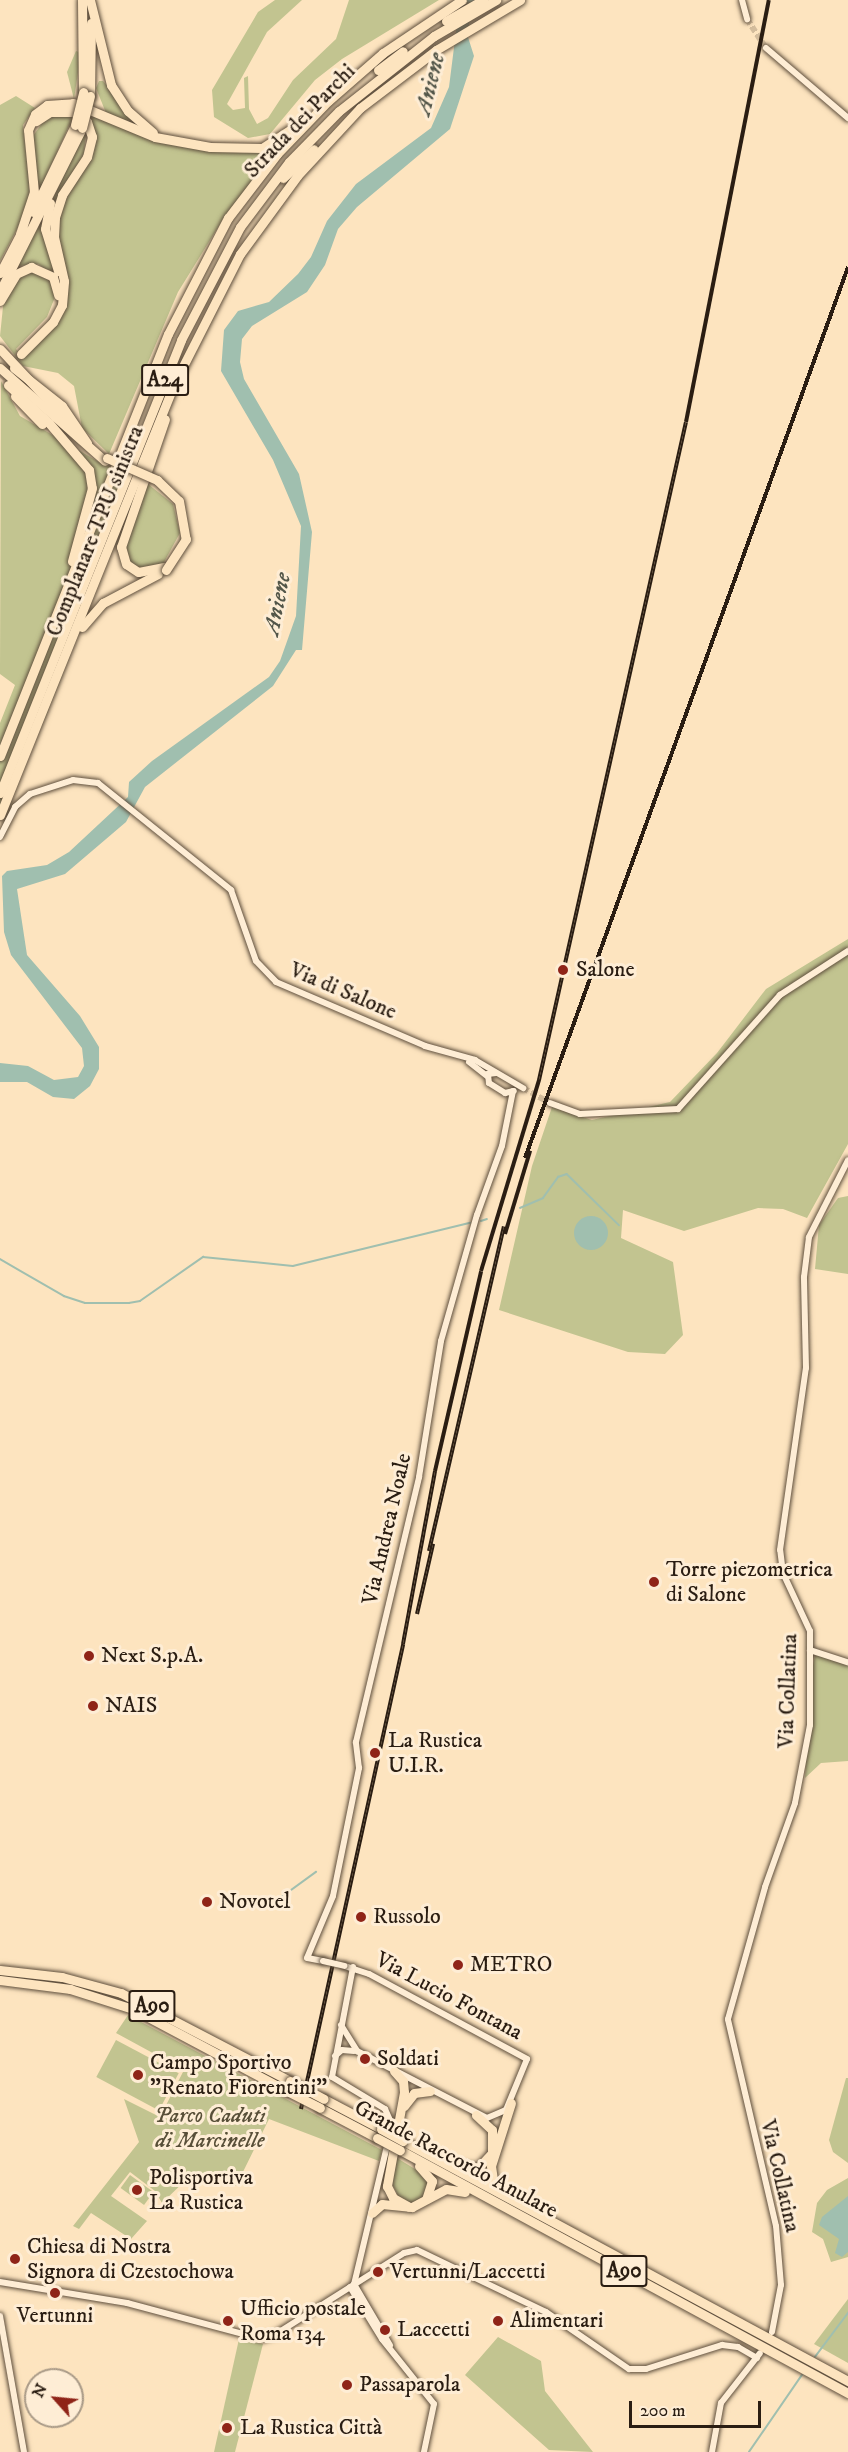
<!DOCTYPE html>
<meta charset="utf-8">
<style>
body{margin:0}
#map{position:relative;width:848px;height:2452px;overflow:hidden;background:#fde4bf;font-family:"IM FELL DW Pica",serif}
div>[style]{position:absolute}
.green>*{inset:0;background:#c2c490;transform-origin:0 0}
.water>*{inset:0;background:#a0bfaf}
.round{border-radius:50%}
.stream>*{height:1.5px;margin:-0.75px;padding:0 0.75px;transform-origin:0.75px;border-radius:0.75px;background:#a0bfaf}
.minor-tunnel>*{height:6px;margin-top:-3px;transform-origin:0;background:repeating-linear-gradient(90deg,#d3bc9c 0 6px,transparent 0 9px)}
.highway-tunnel>*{height:9px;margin-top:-4.5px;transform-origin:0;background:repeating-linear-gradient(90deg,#d3bc9c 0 9px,transparent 0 13.5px)}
.roads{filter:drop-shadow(0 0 2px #5f4f3d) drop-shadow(0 0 2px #5f4f3d)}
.minor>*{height:6px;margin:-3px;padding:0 3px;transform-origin:3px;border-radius:3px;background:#feedd5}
.highway>*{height:9px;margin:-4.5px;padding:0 4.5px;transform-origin:4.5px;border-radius:4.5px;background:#fde4bf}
.rail>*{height:4px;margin-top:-2px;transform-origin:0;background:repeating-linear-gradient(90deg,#feedd5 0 4.5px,#2a1d12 0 9px);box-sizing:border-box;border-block:2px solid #2a1d12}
.bridges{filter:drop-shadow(0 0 2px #5f4f3d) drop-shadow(0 0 2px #5f4f3d)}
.minor-bridge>*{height:6px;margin:-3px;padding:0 3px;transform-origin:3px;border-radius:3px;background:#feedd5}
.highway-bridge>*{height:9px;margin:-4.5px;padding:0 4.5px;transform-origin:4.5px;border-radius:4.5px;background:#fde4bf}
.dots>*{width:16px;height:16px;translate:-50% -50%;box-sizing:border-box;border:3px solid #feedd5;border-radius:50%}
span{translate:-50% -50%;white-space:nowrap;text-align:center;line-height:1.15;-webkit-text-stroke:6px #feedd5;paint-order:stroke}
.shield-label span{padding:2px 4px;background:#feedd5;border:2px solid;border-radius:4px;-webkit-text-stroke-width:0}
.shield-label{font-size:21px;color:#2a1d12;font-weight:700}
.street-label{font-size:22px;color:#2a1d12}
.poi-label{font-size:22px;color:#2a1d12}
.left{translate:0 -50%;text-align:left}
.park-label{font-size:22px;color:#584f38;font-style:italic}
.water-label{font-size:24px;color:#535649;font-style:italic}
.north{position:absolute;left:24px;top:2368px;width:60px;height:60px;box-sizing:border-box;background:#feedd5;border:2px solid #a99a87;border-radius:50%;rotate:297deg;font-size:16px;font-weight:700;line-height:24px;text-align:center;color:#2a1d12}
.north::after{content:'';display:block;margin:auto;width:21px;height:27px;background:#8f2418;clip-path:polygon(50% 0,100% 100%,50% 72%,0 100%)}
.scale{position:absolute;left:629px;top:2401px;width:132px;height:27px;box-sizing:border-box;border:3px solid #2a1d12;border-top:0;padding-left:8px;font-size:18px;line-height:21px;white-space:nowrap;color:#2a1d12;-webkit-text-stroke:4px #feedd5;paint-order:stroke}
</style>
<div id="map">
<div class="green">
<div style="clip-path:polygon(275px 0,302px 0,267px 32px,227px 104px,233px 110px,245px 108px,244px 78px,248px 76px,249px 109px,257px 124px,268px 118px,293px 80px,336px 39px,349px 0,439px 0,342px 59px,315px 80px,270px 134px,248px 138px,214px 117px,212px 90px,258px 12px)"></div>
<div style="clip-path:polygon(76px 51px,81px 53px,74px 99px,67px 72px)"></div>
<div style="clip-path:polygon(99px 81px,103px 81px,147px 133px,106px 113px,96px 88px)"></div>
<div style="clip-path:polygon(16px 96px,35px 108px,23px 125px,30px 191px,25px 214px,0 261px,0 105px)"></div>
<div style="clip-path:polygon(90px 111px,167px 144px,244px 153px,282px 143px,225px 216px,178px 292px,109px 454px,82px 428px,74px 386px,58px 373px,23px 366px,0 336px,4px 297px,15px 279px,27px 270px,48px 275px,55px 297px,47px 317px,16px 349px,22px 356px,66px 303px,68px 282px,57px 235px,60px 207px,88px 160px)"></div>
<div style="clip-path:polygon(48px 115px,74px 115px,36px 198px,33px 136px)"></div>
<div style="clip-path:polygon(86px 128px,84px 154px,60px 192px,49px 235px,51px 203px)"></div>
<div style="clip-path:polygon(42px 216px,41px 225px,57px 277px,38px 264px,17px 266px)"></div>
<div style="clip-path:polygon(1px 381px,20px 416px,97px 461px,140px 479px,46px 716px,0 820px,0 723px,15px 685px,0 674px)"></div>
<div style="clip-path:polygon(148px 484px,173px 504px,180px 533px,163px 564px,136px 568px,125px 555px,126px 537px)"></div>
<div style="clip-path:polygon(848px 939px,848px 1144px,807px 1218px,783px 1209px,758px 1208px,684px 1231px,623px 1210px,621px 1238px,673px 1262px,683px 1335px,665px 1354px,628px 1352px,499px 1310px,532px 1166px,552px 1107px,592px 1120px,670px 1102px,717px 1053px,766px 989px)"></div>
<div style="clip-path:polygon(848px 1196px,848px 1274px,815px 1269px,819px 1225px,838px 1198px)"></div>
<div style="clip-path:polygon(820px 1655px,848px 1664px,848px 1761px,821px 1763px,805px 1778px,812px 1670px,815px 1656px)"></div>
<div style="clip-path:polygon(128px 2015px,382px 2150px,379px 2161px,269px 2119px,236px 2186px,190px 2176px,162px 2203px,155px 2191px,130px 2172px,111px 2196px,147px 2221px,131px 2239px,91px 2213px,79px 2229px,73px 2226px,139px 2142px,124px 2099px,160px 2117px,184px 2070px,116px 2033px)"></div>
<div style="left:116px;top:2040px;width:71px;height:42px;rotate:28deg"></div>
<div style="clip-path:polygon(846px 2078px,848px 2078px,848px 2163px,833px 2152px,829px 2140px)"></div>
<div style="clip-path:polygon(397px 2158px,428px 2177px,426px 2196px,411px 2203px,400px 2199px,392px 2184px)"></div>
<div style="left:130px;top:2175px;width:29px;height:16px;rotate:36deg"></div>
<div style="clip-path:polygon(848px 2178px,848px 2257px,831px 2262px,823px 2239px,812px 2232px,817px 2203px,827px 2190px)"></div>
<div style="clip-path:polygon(848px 2299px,848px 2363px,814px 2344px)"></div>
<div style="clip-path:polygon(498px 2337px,541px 2361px,545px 2391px,593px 2452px,549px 2450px,465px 2375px)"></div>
<div style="clip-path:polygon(239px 2339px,263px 2344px,235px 2452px,214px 2452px)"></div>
</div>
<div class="water">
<div style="clip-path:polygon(460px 0,474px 0,467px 34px,474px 56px,450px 129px,357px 207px,338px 229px,325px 265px,307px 292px,252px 326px,242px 339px,240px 362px,244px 379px,299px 474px,312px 532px,302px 650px,296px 650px,273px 686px,145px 787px,126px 822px,65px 874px,17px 889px,27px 955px,80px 1016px,99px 1047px,99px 1069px,90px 1086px,74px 1099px,53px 1097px,27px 1082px,0 1082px,0 1063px,28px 1066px,54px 1080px,78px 1077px,84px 1066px,82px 1048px,11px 955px,4px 932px,2px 876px,7px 871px,47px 865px,69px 852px,128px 797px,129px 782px,152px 761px,269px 677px,280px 661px,296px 616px,301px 526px,273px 460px,221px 371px,224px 330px,238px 311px,269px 302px,298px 274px,311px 257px,327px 221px,356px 184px,431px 128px,449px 87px)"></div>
<div class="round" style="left:574px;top:1216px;width:34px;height:34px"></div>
<div style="clip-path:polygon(848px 2196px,848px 2252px,842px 2257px,835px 2253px,839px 2239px,819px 2225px,822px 2217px)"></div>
</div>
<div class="stream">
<div style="left:520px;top:1208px;width:25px;rotate:-23deg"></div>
<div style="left:543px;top:1198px;width:26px;rotate:-54deg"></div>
<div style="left:558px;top:1177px;width:9px;rotate:-18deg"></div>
<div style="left:567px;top:1174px;width:73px;rotate:44.4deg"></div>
<div style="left:481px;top:1221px;width:6px;rotate:-18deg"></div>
<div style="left:0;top:1259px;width:74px;rotate:30deg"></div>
<div style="left:64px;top:1296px;width:22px;rotate:18deg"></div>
<div style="left:85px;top:1303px;width:44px"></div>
<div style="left:129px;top:1303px;width:11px;rotate:-10deg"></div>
<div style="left:140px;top:1301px;width:77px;rotate:-34.9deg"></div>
<div style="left:203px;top:1257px;width:90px;rotate:5.7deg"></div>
<div style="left:293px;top:1266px;width:182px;rotate:-13.7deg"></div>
<div style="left:265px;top:1909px;width:63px;rotate:-36deg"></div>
<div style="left:815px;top:2357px;width:55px;rotate:-53.1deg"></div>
<div style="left:749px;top:2452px;width:93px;rotate:-55.5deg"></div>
</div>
<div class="minor-tunnel">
<div style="left:747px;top:19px;width:35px;rotate:57deg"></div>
<div style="left:523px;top:1088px;width:31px;rotate:29deg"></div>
</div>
<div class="highway-tunnel">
<div style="left:0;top:377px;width:31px;rotate:-48deg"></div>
</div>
<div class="roads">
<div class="minor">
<div style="left:742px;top:0;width:20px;rotate:75deg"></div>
<div style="left:766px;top:48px;width:108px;rotate:40.5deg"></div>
<div style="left:0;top:837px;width:34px;rotate:-63deg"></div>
<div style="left:15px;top:807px;width:20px;rotate:-41deg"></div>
<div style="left:30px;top:794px;width:45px;rotate:-18deg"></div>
<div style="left:73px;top:780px;width:25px;rotate:7deg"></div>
<div style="left:98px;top:783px;width:171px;rotate:38.8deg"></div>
<div style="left:231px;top:890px;width:75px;rotate:70.6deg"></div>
<div style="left:256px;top:961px;width:29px;rotate:46deg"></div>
<div style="left:276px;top:982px;width:162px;rotate:23.2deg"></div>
<div style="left:425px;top:1046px;width:52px;rotate:15.6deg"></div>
<div style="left:475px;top:1060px;width:56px;rotate:30.3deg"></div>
<div style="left:469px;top:1062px;width:23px;rotate:38deg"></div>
<div style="left:496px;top:1073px;width:8px;rotate:173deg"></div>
<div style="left:488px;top:1074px;width:9px;rotate:84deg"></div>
<div style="left:489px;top:1083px;width:19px;rotate:32deg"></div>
<div style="left:505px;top:1093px;width:9px;rotate:-13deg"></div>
<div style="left:550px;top:1103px;width:32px;rotate:20deg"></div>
<div style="left:580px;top:1114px;width:98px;rotate:-2.9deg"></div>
<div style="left:678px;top:1109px;width:153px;rotate:-48.2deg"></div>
<div style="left:780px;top:995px;width:81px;rotate:-32.9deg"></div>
<div style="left:810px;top:1650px;width:40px;rotate:18deg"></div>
<div style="left:323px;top:1961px;width:16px;rotate:-169deg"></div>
<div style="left:307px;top:1958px;width:67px;rotate:-67.2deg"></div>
<div style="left:333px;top:1896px;width:131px;rotate:-78.5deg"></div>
<div style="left:359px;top:1768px;width:26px;rotate:-97deg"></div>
<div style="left:356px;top:1742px;width:272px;rotate:-76.6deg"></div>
<div style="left:419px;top:1477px;width:138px;rotate:-80.8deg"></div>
<div style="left:441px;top:1341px;width:131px;rotate:-74.1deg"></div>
<div style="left:477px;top:1215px;width:73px;rotate:-70.1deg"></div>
<div style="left:502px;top:1146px;width:56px;rotate:-78.7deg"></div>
<div style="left:353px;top:1967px;width:112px;rotate:100.8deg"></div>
<div style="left:332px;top:2077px;width:62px;rotate:31.1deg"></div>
<div style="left:385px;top:2109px;width:17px;rotate:66deg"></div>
<div style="left:392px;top:2125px;width:163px;rotate:103.4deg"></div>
<div style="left:341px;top:2025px;width:31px;rotate:58deg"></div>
<div style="left:357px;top:2051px;width:146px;rotate:27.3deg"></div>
<div style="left:487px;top:2118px;width:21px;rotate:-23deg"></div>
<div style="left:506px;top:2110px;width:55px;rotate:-67.6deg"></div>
<div style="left:527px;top:2059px;width:179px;rotate:-151.7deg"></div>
<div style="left:369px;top:1974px;width:26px;rotate:-162deg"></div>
<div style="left:335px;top:2056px;width:9px;rotate:-41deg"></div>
<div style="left:342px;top:2050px;width:12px;rotate:5deg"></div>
<div style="left:0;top:2282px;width:129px;rotate:9.4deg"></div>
<div style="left:127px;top:2303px;width:139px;rotate:15deg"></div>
<div style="left:261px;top:2339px;width:16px;rotate:-18deg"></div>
<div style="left:276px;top:2334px;width:151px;rotate:-32.3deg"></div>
<div style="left:404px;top:2253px;width:13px;rotate:-13deg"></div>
<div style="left:417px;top:2250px;width:143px;rotate:25.7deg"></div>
<div style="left:546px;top:2312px;width:101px;rotate:34.5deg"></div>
<div style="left:629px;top:2369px;width:17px"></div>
<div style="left:646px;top:2369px;width:80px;rotate:-17.5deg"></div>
<div style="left:722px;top:2345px;width:16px;rotate:7deg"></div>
<div style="left:738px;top:2347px;width:22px;rotate:30deg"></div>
<div style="left:354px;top:2284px;width:71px;rotate:59.5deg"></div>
<div style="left:350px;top:2287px;width:61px;rotate:58.4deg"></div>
<div style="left:382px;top:2339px;width:83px;rotate:51.3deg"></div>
<div style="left:434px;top:2404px;width:49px;rotate:101.8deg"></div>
<div style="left:0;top:2316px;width:138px;rotate:80deg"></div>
<div style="left:772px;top:2332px;width:48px;rotate:-79.2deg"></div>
<div style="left:781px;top:2285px;width:59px;rotate:-94.8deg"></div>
<div style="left:776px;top:2226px;width:212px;rotate:-103.1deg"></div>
<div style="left:728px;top:2019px;width:137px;rotate:-74.3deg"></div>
<div style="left:765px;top:1887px;width:89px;rotate:-70.3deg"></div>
<div style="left:795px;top:1803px;width:79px;rotate:-79.1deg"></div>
<div style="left:810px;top:1725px;width:94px;rotate:-90deg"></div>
<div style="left:810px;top:1631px;width:64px;rotate:-115deg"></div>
<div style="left:783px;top:1573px;width:23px;rotate:-97deg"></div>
<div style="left:780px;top:1550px;width:184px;rotate:-81.9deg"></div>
<div style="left:806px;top:1368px;width:91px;rotate:-91.3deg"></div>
<div style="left:804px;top:1277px;width:40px;rotate:-82.9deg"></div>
<div style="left:809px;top:1237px;width:86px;rotate:-63.1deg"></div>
<div style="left:712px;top:2452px;width:50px;rotate:-79.6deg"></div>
<div style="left:721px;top:2403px;width:63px;rotate:-52deg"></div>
</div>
<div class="highway">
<div style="left:82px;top:0;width:92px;rotate:89.4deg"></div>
<div style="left:90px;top:0;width:88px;rotate:76.1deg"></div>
<div style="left:111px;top:85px;width:31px;rotate:57deg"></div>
<div style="left:128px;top:111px;width:33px;rotate:41deg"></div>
<div style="left:446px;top:21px;width:43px;rotate:-29.6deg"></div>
<div style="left:378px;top:70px;width:31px;rotate:-37deg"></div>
<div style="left:90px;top:96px;width:73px;rotate:-89.2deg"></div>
<div style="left:283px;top:178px;width:42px;rotate:-43.1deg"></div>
<div style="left:50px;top:203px;width:26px;rotate:101deg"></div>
<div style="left:45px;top:229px;width:44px;rotate:72.8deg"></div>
<div style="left:33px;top:212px;width:97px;rotate:-64.2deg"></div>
<div style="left:20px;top:234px;width:44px;rotate:-71.6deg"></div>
<div style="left:34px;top:192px;width:62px;rotate:-95.5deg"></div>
<div style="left:28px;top:130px;width:17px;rotate:-66deg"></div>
<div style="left:35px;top:114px;width:15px;rotate:-37deg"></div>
<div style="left:47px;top:105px;width:26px;rotate:-4deg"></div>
<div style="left:73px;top:103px;width:89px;rotate:22.5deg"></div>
<div style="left:155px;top:137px;width:56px;rotate:10.3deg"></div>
<div style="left:210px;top:147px;width:52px;rotate:1.1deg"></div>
<div style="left:262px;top:148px;width:38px;rotate:-33deg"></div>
<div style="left:0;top:273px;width:50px;rotate:-62.4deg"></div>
<div style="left:0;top:291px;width:182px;rotate:-63.3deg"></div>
<div style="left:0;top:301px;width:31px;rotate:-59deg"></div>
<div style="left:16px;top:274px;width:17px;rotate:-25deg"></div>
<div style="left:31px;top:267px;width:24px;rotate:24deg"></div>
<div style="left:53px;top:277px;width:19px;rotate:74deg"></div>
<div style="left:0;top:349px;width:101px;rotate:47deg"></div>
<div style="left:21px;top:354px;width:45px;rotate:-45deg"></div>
<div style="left:53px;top:322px;width:19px;rotate:-62deg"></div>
<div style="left:62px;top:305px;width:24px;rotate:-85deg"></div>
<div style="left:64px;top:281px;width:45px;rotate:-102.8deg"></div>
<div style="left:54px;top:237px;width:20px;rotate:-87deg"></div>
<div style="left:55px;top:217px;width:23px;rotate:-72deg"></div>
<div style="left:62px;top:195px;width:45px;rotate:-56.7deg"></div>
<div style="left:87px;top:157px;width:21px;rotate:-76deg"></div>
<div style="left:92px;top:137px;width:16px;rotate:-108deg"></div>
<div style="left:87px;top:122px;width:17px;rotate:-144deg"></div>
<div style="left:73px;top:112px;width:23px;rotate:180deg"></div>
<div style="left:50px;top:112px;width:17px;rotate:147deg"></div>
<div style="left:0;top:368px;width:140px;rotate:41.5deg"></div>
<div style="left:14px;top:368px;width:61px;rotate:38.4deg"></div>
<div style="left:62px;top:406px;width:45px;rotate:56deg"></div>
<div style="left:8px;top:385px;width:56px;rotate:42.8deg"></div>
<div style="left:49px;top:423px;width:62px;rotate:49.6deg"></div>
<div style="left:89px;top:470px;width:18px;rotate:81deg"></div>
<div style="left:92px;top:488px;width:76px;rotate:105.3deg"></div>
<div style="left:15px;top:396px;width:39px;rotate:46deg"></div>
<div style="left:164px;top:567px;width:26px;rotate:169deg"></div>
<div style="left:138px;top:572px;width:14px;rotate:-146deg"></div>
<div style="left:126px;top:564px;width:18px;rotate:-106deg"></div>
<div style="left:121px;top:547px;width:135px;rotate:-71deg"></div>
<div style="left:82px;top:627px;width:32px;rotate:-49deg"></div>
<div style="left:103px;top:603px;width:62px;rotate:-27.8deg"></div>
<div style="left:0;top:756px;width:454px;rotate:-68.3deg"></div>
<div style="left:168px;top:334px;width:131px;rotate:-62.7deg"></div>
<div style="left:228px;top:218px;width:81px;rotate:-52.6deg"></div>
<div style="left:277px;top:154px;width:74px;rotate:-46.1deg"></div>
<div style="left:328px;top:101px;width:73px;rotate:-41.1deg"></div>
<div style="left:383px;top:53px;width:95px;rotate:-33.9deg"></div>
<div style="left:0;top:793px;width:488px;rotate:-68.2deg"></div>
<div style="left:181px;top:340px;width:127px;rotate:-62.4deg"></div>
<div style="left:240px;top:227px;width:81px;rotate:-53deg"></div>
<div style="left:289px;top:162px;width:71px;rotate:-45.6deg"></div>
<div style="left:339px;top:111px;width:121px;rotate:-38.3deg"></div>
<div style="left:434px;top:36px;width:72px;rotate:-30.1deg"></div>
<div style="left:0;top:815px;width:469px;rotate:-68deg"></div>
<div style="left:176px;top:380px;width:141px;rotate:-63.1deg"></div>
<div style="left:240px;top:254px;width:97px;rotate:-53.8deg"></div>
<div style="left:297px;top:176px;width:93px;rotate:-47.2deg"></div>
<div style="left:360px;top:108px;width:96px;rotate:-37.3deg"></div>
<div style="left:436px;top:50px;width:98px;rotate:-30.8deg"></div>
<div style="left:0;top:1970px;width:62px;rotate:6.4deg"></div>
<div style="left:62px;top:1977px;width:61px;rotate:15.2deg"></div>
<div style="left:121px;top:1993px;width:191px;rotate:27.5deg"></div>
<div style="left:0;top:1980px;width:71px;rotate:7.3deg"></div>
<div style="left:70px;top:1989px;width:66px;rotate:17.6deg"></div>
<div style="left:133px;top:2009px;width:174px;rotate:28deg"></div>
<div style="left:394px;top:2071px;width:13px;rotate:48deg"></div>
<div style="left:403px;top:2081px;width:11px;rotate:85deg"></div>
<div style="left:404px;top:2092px;width:96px;rotate:100.3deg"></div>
<div style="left:387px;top:2186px;width:13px;rotate:63deg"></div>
<div style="left:393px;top:2198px;width:18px;rotate:29deg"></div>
<div style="left:324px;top:2099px;width:64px;rotate:27.8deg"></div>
<div style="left:404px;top:2106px;width:16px;rotate:-52deg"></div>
<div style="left:414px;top:2093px;width:16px;rotate:-7deg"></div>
<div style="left:320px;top:2108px;width:64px;rotate:27.8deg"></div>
<div style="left:403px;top:2141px;width:506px;rotate:28.34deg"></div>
<div style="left:400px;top:2150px;width:510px;rotate:28.48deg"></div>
<div style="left:419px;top:2166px;width:20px;rotate:49deg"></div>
<div style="left:432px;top:2181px;width:19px;rotate:108deg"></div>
<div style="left:455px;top:2166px;width:23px;rotate:5deg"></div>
<div style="left:478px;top:2168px;width:21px;rotate:-47deg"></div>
<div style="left:492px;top:2153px;width:23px;rotate:-90deg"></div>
<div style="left:492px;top:2130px;width:22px;rotate:-137deg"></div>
<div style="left:503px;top:2190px;width:14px;rotate:-135deg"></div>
<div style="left:493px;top:2180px;width:14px;rotate:-98deg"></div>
<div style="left:491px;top:2166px;width:66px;rotate:-72.4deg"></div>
<div style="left:372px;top:2213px;width:13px;rotate:-42deg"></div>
<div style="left:382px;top:2204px;width:30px;rotate:6deg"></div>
<div style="left:412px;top:2207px;width:38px;rotate:-28deg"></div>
<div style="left:446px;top:2189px;width:19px;rotate:9deg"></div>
</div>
</div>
<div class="rail">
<div style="left:525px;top:1158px;width:948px;rotate:-70.07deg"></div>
<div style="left:505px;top:1234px;width:87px;rotate:-73.2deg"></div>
<div style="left:429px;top:1551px;width:333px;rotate:-77deg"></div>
<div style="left:417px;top:1614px;width:72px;rotate:-77.1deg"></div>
<div style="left:301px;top:2109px;width:476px;rotate:-77.6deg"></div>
<div style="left:403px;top:1644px;width:176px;rotate:-79.5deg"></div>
<div style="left:435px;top:1471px;width:205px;rotate:-77deg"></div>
<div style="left:481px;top:1271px;width:200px;rotate:-73.1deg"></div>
<div style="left:539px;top:1080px;width:674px;rotate:-77.41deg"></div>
<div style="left:686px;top:422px;width:430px;rotate:-78.9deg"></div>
</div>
<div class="bridges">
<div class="minor-bridge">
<div style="left:323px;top:1961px;width:22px;rotate:13deg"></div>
</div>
<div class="highway-bridge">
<div style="left:75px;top:125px;width:34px;rotate:-76deg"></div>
<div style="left:82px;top:128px;width:33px;rotate:-76deg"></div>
<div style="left:107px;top:458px;width:55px;rotate:23.7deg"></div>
<div style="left:157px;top:480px;width:30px;rotate:44deg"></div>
<div style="left:179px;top:501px;width:39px;rotate:80deg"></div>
<div style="left:186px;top:539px;width:37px;rotate:123deg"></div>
<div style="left:290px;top:2081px;width:38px;rotate:28deg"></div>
<div style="left:287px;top:2091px;width:37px;rotate:27deg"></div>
<div style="left:381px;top:2129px;width:25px;rotate:29deg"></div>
<div style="left:377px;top:2138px;width:26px;rotate:28deg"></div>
</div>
</div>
<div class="dots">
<div style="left:563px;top:970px;background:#8f2418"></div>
<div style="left:654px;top:1582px;background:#8f2418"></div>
<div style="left:89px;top:1656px;background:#8f2418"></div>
<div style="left:93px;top:1706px;background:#8f2418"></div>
<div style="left:375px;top:1753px;background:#8f2418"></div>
<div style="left:207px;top:1902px;background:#8f2418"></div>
<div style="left:361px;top:1917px;background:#8f2418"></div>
<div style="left:458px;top:1965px;background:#8f2418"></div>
<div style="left:365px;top:2059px;background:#8f2418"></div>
<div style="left:138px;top:2075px;background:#8f2418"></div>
<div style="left:137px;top:2190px;background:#8f2418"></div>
<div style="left:15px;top:2259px;background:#8f2418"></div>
<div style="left:378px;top:2272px;background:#8f2418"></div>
<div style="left:55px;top:2293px;background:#8f2418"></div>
<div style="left:228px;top:2321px;background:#8f2418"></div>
<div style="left:498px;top:2321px;background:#8f2418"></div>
<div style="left:385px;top:2330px;background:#8f2418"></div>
<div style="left:347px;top:2385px;background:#8f2418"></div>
<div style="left:227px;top:2428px;background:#8f2418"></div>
</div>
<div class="shield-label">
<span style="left:165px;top:380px">A24</span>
<span style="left:152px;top:2006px">A90</span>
<span style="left:624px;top:2271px">A90</span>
</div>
<div class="street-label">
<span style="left:300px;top:121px;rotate:-46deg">Strada dei Parchi</span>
<span style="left:95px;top:531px;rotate:-68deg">Complanare TPU sinistra</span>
<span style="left:343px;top:991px;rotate:23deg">Via di Salone</span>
<span style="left:387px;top:1529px;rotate:-77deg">Via Andrea Noale</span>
<span style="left:788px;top:1691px;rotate:-88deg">Via Collatina</span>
<span style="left:449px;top:1996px;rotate:28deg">Via Lucio Fontana</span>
<span style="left:456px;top:2159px;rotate:28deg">Grande Raccordo Anulare</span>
<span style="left:780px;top:2176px;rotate:77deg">Via Collatina</span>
</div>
<div class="poi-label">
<span class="left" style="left:576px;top:970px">Salone</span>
<span class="left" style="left:666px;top:1582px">Torre piezometrica<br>di Salone</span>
<span class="left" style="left:101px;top:1656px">Next S.p.A.</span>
<span class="left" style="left:105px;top:1706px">NAIS</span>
<span class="left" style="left:388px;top:1753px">La Rustica<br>U.I.R.</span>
<span class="left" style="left:219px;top:1902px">Novotel</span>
<span class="left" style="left:373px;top:1917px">Russolo</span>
<span class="left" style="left:470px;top:1965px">METRO</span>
<span class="left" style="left:377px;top:2059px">Soldati</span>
<span class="left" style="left:150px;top:2075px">Campo Sportivo<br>"Renato Fiorentini"</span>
<span class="left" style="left:149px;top:2190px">Polisportiva<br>La Rustica</span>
<span class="left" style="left:27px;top:2259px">Chiesa di Nostra<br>Signora di Czestochowa</span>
<span class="left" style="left:390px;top:2272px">Vertunni/Laccetti</span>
<span class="left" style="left:240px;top:2321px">Ufficio postale<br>Roma 134</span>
<span style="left:55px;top:2316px">Vertunni</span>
<span class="left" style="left:510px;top:2321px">Alimentari</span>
<span class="left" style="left:397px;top:2330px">Laccetti</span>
<span class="left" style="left:359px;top:2385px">Passaparola</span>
<span class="left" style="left:240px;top:2428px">La Rustica Città</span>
</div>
<div class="park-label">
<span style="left:210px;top:2128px">Parco Caduti<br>di Marcinelle</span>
</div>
<div class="water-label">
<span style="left:431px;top:84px;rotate:-76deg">Aniene</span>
<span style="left:278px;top:604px;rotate:-79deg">Aniene</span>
</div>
<div class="north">N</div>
<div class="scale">200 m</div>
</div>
